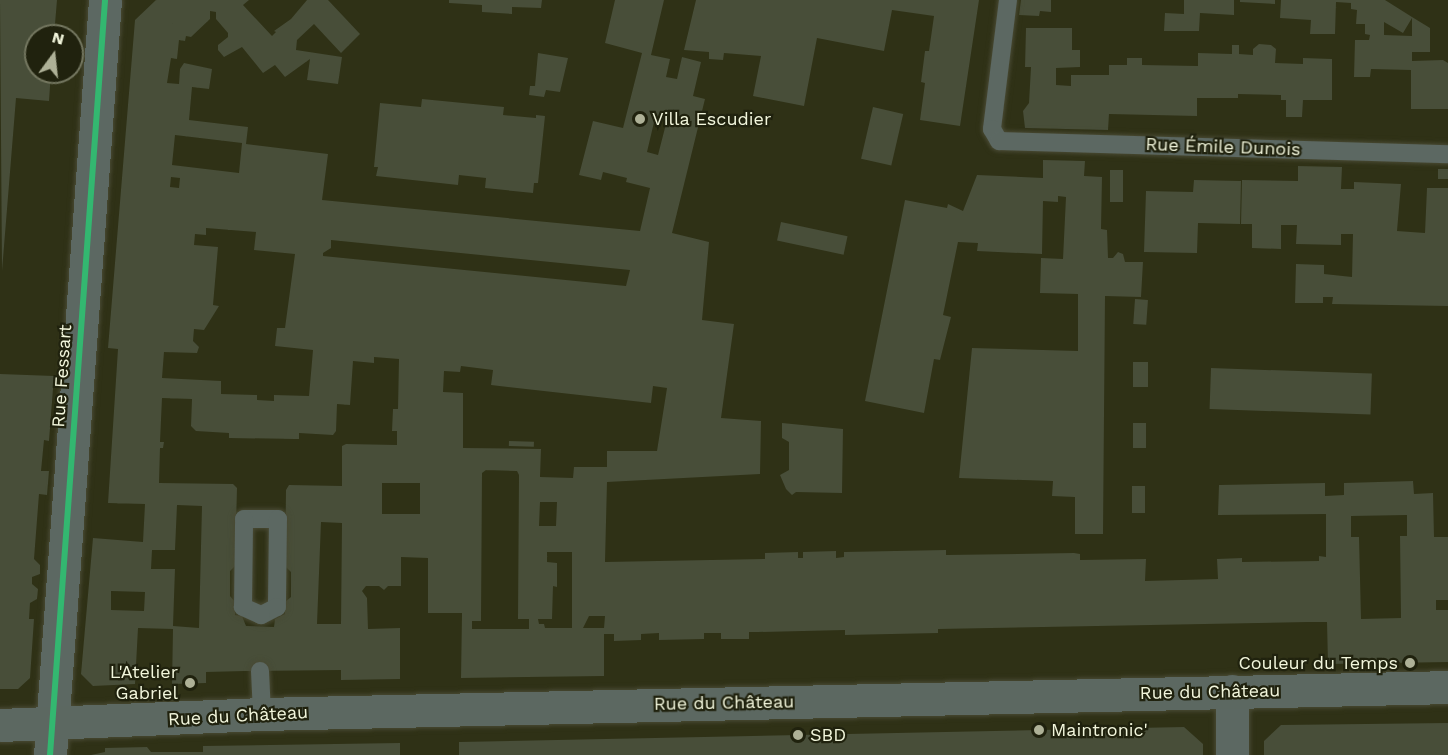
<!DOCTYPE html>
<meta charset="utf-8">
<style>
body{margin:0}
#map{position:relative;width:1448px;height:755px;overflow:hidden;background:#2f3116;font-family:"Work Sans",sans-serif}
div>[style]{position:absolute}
.building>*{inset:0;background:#484e39;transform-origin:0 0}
.roads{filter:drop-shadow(0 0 2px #494a34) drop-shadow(0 0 2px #494a34)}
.lane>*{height:18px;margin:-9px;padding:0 9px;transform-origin:9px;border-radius:9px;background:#5c6862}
.street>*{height:33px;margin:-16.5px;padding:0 16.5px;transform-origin:16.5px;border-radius:16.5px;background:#5c6862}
.secondary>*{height:33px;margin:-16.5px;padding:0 16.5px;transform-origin:16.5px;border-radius:16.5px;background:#5c6861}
.cycleway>*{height:6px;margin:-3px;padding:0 3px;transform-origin:3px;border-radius:3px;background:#33b770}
.dots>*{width:16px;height:16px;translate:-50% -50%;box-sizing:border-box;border:3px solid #20220e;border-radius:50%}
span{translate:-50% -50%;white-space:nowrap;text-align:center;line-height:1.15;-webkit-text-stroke:4.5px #20220e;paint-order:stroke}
.poi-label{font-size:18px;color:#f2f6dc}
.left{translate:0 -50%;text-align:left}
.right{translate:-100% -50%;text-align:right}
.street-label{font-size:18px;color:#f2f6dc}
.north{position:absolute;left:24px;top:24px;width:60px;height:60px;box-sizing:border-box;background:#20220e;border:2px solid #747760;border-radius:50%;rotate:15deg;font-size:16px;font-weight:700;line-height:24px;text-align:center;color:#f2f6dc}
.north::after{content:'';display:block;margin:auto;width:21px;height:27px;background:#aeb197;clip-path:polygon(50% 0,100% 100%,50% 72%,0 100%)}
</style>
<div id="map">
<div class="building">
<div style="clip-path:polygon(0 0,57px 0,54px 36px,36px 36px,36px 72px,51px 72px,49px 101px,16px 98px,2px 271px)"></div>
<div style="clip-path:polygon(evenodd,156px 0,249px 0,243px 5px,272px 36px,276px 32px,274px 31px,291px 19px,307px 0,328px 0,360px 34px,341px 53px,314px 24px,297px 40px,296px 50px,342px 57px,338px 84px,307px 80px,310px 59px,285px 77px,275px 65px,263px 73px,242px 47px,224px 57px,218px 50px,218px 45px,228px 37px,228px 33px,216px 19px,216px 12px,210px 11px,210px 19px,191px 37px,186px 36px,185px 41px,179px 40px,177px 59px,171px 58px,167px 83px,179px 84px,180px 69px,184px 63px,212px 69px,209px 89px,192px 87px,189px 120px,248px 127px,246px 144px,328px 154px,322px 200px,640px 231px,650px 188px,626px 182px,627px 178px,603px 172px,601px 180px,579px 175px,593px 121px,623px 128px,642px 53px,605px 43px,615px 0,664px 0,651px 55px,670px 59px,666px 77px,677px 79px,682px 57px,701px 62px,693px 96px,705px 99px,672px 233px,709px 242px,702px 320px,734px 324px,721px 418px,761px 421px,760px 474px,607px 482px,605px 562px,765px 559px,765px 553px,798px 552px,798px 558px,803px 558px,803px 552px,836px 551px,836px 558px,844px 557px,844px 552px,946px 550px,946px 555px,1074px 553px,1080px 554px,1080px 560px,1146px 559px,1145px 581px,1218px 579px,1217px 559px,1242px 558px,1242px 562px,1319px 561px,1319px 556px,1326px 557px,1326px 514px,1218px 515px,1219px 485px,1325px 483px,1325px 496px,1344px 495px,1344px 483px,1413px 481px,1414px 494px,1433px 493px,1434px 537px,1448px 537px,1448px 600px,1436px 600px,1436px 610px,1448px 610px,1448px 662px,1328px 664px,1327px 622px,1308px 622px,938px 629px,938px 633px,845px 635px,845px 630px,758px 632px,749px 632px,749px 639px,721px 639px,721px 633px,704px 633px,704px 639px,659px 640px,659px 633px,641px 634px,641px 640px,614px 641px,614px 634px,604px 634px,604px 676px,461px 678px,462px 613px,428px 613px,428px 558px,401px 557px,401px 586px,388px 586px,384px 590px,379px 586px,366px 586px,362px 591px,367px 598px,368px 629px,400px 628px,400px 679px,341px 680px,341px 670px,245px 671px,206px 672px,206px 683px,172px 684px,173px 629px,138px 628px,135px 684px,93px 686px,81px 674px,93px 538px,143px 542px,145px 504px,108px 503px,118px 349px,108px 348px,135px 20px,156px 0,655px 118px,667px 120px,658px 155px,647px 152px,655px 118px,156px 0,175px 135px,242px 143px,239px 173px,172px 165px,175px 135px,156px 0,171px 177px,180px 178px,179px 188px,170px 187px,171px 177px,156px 0,206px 228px,256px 232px,254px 250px,295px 254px,285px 328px,277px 328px,275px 346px,313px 350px,309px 396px,274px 395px,274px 401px,257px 400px,257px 395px,221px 394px,221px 381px,162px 378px,164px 352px,197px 353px,199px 347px,193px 341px,194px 329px,204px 330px,219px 306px,213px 305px,218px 247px,194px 245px,195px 234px,206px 235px,206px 228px,156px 0,331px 240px,630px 270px,626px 286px,323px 256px,323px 253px,331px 248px,331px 240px,156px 0,374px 357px,399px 359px,398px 409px,393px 409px,392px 431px,397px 431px,397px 445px,346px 444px,342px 446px,342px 486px,289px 485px,286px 490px,285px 566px,291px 572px,291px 597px,285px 602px,285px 614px,275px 619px,274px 627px,246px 626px,242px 616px,235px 615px,235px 602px,230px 596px,230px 571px,235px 566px,237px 488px,233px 484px,159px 483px,160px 448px,163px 448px,164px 442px,160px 442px,162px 398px,192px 399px,191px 426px,196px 431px,229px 433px,229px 438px,299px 439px,299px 433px,333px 435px,336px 431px,337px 404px,350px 405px,353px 361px,374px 363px,374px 357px,156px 0,461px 366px,493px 370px,491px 385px,651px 403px,653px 386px,667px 388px,657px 451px,607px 451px,607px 467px,574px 467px,573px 478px,540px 477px,541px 449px,463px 448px,463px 393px,443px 392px,444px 371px,460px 372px,461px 366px,156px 0,486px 470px,517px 471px,519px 475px,518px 619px,529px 619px,529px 629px,472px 629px,472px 621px,481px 621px,482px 473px,486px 470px,156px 0,382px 483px,420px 483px,420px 514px,382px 514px,382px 483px,156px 0,540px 502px,557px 502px,556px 526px,539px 526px,540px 502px,156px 0,177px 505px,202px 506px,199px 628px,173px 626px,175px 569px,151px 569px,152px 550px,175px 550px,177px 505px,156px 0,1407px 515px,1407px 536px,1400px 536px,1401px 618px,1361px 619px,1359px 537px,1351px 537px,1351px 516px,1407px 515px,156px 0,321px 522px,342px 523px,341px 624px,317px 624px,321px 522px,156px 0,547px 552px,572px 552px,572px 628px,545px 628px,544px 624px,539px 624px,538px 619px,552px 619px,553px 586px,557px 587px,557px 563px,547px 562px,547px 552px,156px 0,111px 591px,145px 592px,144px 611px,111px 610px,111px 591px,156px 0,589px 616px,605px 616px,604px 628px,583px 628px,589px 616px)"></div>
<div style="clip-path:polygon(449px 0,542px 0,541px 8px,512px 7px,512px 14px,482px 12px,482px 5px,449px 3px)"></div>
<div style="clip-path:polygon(696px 0,979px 0,960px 126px,920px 120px,925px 83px,921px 82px,925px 51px,929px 51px,934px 16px,892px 10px,884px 51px,817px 38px,804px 106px,753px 96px,761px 56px,724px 53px,723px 60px,709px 59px,709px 52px,684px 50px)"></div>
<div style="clip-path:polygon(1021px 0,1051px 0,1051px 12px,1040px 11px,1039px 16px,1019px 15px)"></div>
<div style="clip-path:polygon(1184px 0,1234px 0,1234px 15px,1200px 13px,1199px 31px,1164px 31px,1165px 13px,1184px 14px)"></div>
<div style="clip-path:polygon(1240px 0,1275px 0,1275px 4px,1240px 2px)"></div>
<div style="clip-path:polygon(evenodd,1281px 0,1385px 0,1412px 17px,1430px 28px,1430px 52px,1412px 52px,1412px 61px,1443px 60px,1448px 63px,1448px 109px,1411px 109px,1411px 70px,1371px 69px,1370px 77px,1354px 77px,1355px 40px,1369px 40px,1370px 35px,1365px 34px,1365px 24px,1356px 24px,1357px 10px,1351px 9px,1351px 3px,1336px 2px,1335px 34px,1310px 34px,1311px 20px,1280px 18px,1281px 0,1412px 18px,1412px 36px,1384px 35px,1384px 22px,1403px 33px,1412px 18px)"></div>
<div style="clip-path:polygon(1026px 28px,1072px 28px,1072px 50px,1080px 50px,1080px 67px,1056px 68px,1056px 85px,1071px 86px,1071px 75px,1109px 75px,1109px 65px,1127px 65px,1127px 58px,1142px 58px,1142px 65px,1198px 66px,1198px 53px,1232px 54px,1232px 45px,1239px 45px,1239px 54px,1253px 55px,1253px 49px,1259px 44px,1271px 45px,1276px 49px,1275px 63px,1303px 64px,1303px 58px,1332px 59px,1332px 100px,1303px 100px,1302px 117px,1286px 117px,1286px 100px,1281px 100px,1281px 95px,1238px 94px,1238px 98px,1197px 98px,1197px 116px,1109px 114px,1108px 130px,1025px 128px,1023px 111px,1029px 103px,1031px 67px,1025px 67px)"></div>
<div style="clip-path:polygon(538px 53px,568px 58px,560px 92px,546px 90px,544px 97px,529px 95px,530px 86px,535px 86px)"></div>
<div style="clip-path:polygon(422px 99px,504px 107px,503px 115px,536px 118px,536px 115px,545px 116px,538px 183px,534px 183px,533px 193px,485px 188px,486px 178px,459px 175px,458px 185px,376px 176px,378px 167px,374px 167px,380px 103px,421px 107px)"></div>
<div style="left:873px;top:107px;width:31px;height:53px;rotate:13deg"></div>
<div style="clip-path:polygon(1043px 160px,1085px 161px,1084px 176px,1102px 177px,1101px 229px,1107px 230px,1108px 258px,1113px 258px,1118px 252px,1123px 254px,1125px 262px,1143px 262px,1141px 297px,1105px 296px,1103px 534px,1075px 534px,1075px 497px,1052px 496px,1053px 481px,959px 478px,972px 348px,1078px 351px,1078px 294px,1040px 293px,1041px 258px,1063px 259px,1066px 197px,1058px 196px,1058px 202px,1043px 201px,1042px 254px,977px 251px,978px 243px,958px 242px,943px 315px,951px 317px,940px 360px,934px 359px,924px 413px,865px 401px,905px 200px,947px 208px,948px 204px,963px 211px,977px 175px,1043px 178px)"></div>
<div style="clip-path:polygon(1298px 166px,1342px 167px,1341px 189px,1354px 189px,1354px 182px,1401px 184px,1397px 231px,1425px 233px,1427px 188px,1448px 188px,1448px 306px,1332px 304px,1333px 297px,1323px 297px,1323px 303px,1295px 303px,1296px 264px,1324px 265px,1324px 274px,1352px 277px,1353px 234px,1341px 234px,1341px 245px,1296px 244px,1297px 225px,1281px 225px,1281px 249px,1252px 248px,1252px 224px,1241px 224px,1242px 180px,1298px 181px)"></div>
<div style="left:1438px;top:169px;width:10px;height:10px"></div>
<div style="left:1110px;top:170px;width:13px;height:32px"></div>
<div style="clip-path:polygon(1194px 180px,1241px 181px,1240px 224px,1198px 223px,1197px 253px,1144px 252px,1146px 191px,1193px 192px)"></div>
<div style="left:781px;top:222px;width:68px;height:19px;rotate:12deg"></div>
<div style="left:1135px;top:299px;width:13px;height:25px;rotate:4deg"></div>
<div style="left:1133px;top:362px;width:15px;height:25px"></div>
<div style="left:1211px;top:368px;width:161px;height:41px;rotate:2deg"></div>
<div style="clip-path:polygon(0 374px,54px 376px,49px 441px,44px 440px,41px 471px,49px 471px,47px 495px,39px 494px,34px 559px,40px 565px,40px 574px,32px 577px,32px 584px,38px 589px,37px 599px,30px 603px,29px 619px,34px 619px,30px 678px,18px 689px,0 689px)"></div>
<div style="clip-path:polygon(782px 423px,843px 429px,842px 493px,796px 492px,792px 495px,786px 489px,780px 475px,789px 470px,789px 442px,782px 438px)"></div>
<div style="left:1133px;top:423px;width:13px;height:25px"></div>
<div style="left:509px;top:441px;width:25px;height:5px;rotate:2deg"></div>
<div style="left:1132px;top:486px;width:13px;height:27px"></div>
<div style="clip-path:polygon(1448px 723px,1448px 755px,1264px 755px,1264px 741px,1281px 725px)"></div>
<div style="clip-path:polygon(1184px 727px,1203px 744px,1203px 755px,459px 755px,459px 742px)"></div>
<div style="clip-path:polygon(400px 743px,400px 755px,91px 755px,105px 752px,105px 748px,147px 747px,151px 752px,203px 752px,203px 746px)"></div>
</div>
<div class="roads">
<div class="lane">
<div style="left:1008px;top:0;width:130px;rotate:97.1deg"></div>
<div style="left:992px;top:129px;width:14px;rotate:60deg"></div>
<div style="left:999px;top:141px;width:449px;rotate:1.7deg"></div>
<div style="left:244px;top:519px;width:34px"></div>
<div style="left:278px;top:519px;width:88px;rotate:90.7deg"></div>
<div style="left:277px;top:607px;width:18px;rotate:153deg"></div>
<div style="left:261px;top:615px;width:20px;rotate:-156deg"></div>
<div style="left:243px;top:607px;width:88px;rotate:-89.3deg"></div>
<div style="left:260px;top:671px;width:43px;rotate:87.3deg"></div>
</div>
<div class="street">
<div style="left:1232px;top:691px;width:64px;rotate:90deg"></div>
<div style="left:50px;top:755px;width:757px;rotate:-85.83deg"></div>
</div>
<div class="secondary">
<div style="left:0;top:725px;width:262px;rotate:-2.4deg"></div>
<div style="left:262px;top:714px;width:1186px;rotate:-1.3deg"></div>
</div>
</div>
<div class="cycleway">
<div style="left:50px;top:755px;width:757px;rotate:-85.83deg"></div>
</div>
<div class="dots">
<div style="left:640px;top:119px;background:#aeb197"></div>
<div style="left:1410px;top:663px;background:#aeb197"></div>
<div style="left:190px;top:683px;background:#aeb197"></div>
<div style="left:1039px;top:730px;background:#aeb197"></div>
<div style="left:798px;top:735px;background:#aeb197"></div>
</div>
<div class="poi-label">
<span class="left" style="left:652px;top:119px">Villa Escudier</span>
<span class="right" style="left:1398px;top:663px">Couleur du Temps</span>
<span class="right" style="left:178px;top:683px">L'Atelier<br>Gabriel</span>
<span class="left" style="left:1051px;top:730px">Maintronic'</span>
<span class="left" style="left:810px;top:735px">SBD</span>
</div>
<div class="street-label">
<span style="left:1223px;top:147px;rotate:2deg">Rue Émile Dunois</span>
<span style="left:62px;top:376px;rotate:-86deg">Rue Fessart</span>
<span style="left:1210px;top:692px;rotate:-1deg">Rue du Château</span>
<span style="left:724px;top:703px;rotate:-1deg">Rue du Château</span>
<span style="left:238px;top:716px;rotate:-3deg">Rue du Château</span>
</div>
<div class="north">N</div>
</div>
